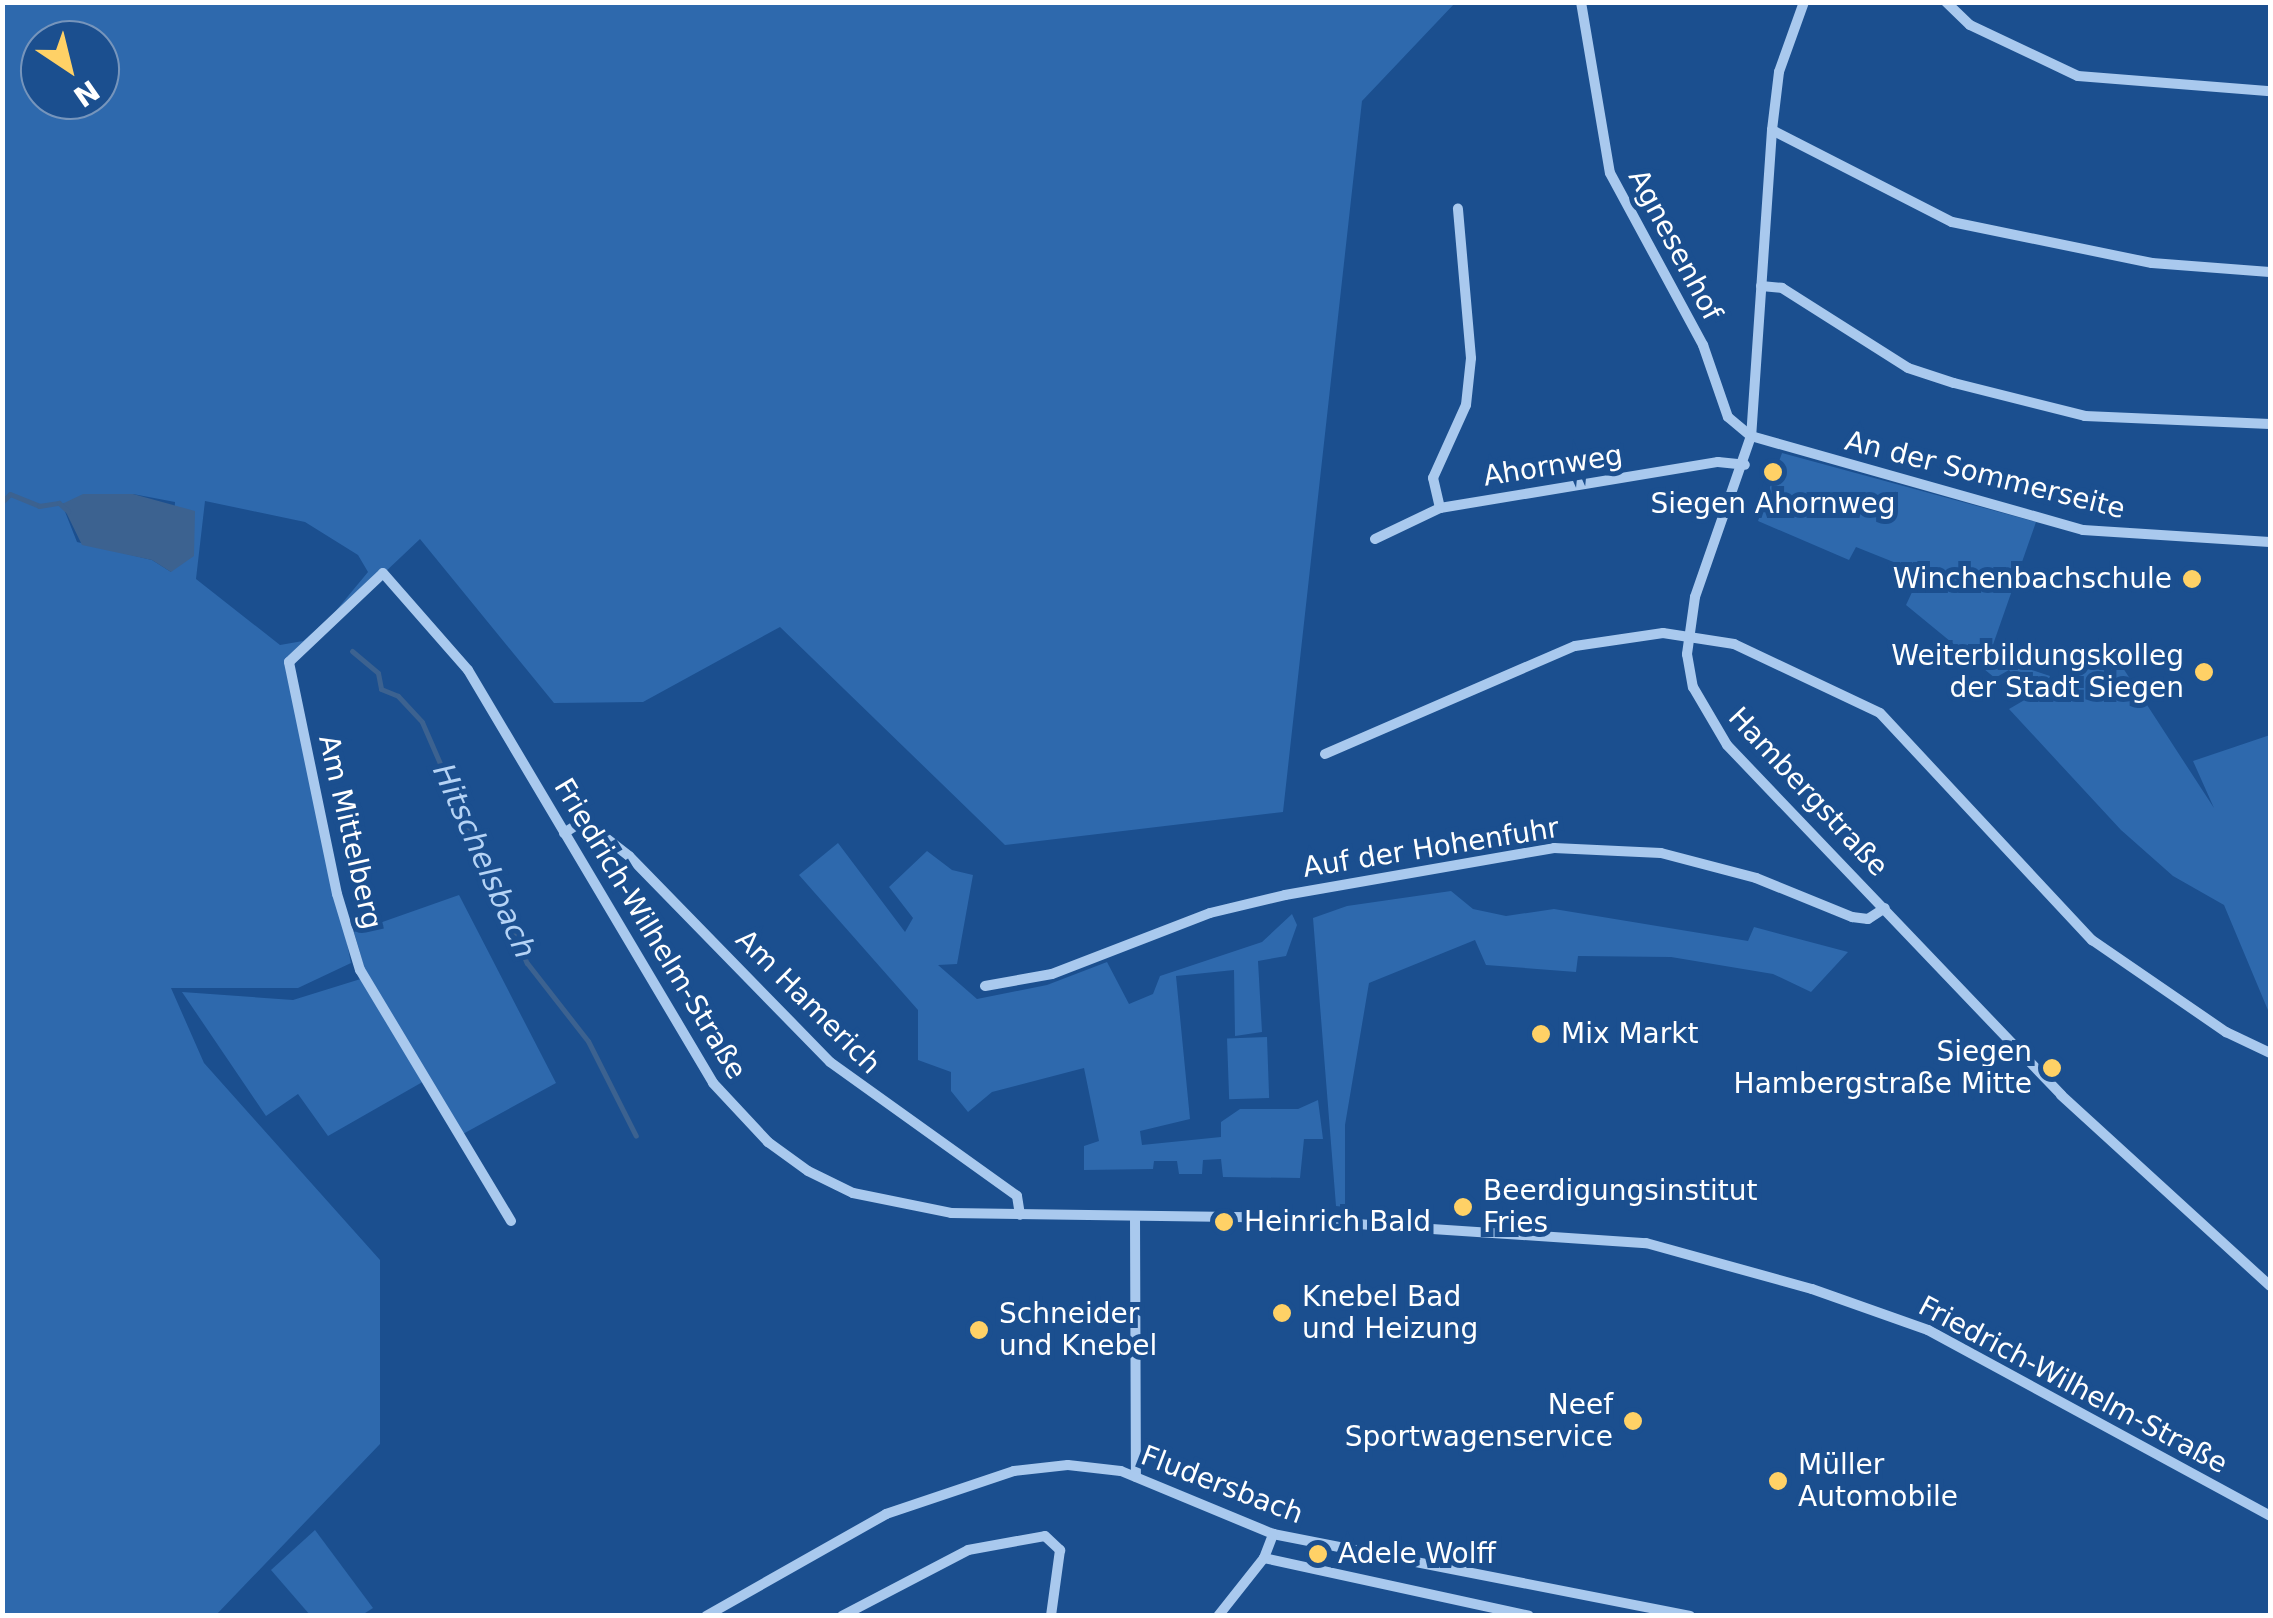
<!DOCTYPE html>
<meta charset="utf-8">
<style>
body{margin:0}
#map{position:relative;width:2273px;height:1618px;overflow:hidden;background:#1b4f8f;font-family:"DejaVu Sans",sans-serif}
div>[style]{position:absolute}
.green>*{inset:0;background:#2e69ad;transform-origin:0 0}
.water>*{inset:0;background:#3c6290}
.stream>*{height:5px;margin:-2.5px;padding:0 2.5px;transform-origin:2.5px;border-radius:2.5px;background:#3c6290}
.street>*{height:10px;margin:-5px;padding:0 5px;transform-origin:5px;border-radius:5px;background:#a9c9ee}
.dots>*{width:28px;height:28px;translate:-50% -50%;box-sizing:border-box;border:5px solid #1b4f8f;border-radius:50%}
span{translate:-50% -50%;white-space:nowrap;text-align:center;line-height:1.15;-webkit-text-stroke:10px #1b4f8f;paint-order:stroke}
.street-label{font-size:28px;color:#fff}
.poi-label{font-size:28px;color:#fff}
.right{translate:-100% -50%;text-align:right}
.left{translate:0 -50%;text-align:left}
.water-label{font-size:30px;color:#b5d3f5;font-style:italic}
.frame{position:absolute;inset:0;border:5px solid #fff;pointer-events:none}
.north{position:absolute;left:20px;top:20px;width:100px;height:100px;box-sizing:border-box;background:#1b4f8f;border:2px solid #7695bc;border-radius:50%;rotate:145deg;font-size:28px;font-weight:700;line-height:40px;text-align:center;color:#fff}
.north::after{content:'';display:block;margin:auto;width:35px;height:45px;background:#ffd166;clip-path:polygon(50% 0,100% 100%,50% 72%,0 100%)}
</style>
<div id="map">
<div class="green">
<div style="clip-path:polygon(evenodd,3px 3px,1455px 3px,1362px 101px,1283px 812px,1005px 845px,780px 627px,643px 702px,554px 703px,420px 539px,290px 662px,351px 963px,298px 988px,171px 988px,204px 1063px,380px 1260px,380px 1444px,216px 1615px,3px 1616px,3px 3px,40px 40px,100px 40px,100px 100px,40px 100px,40px 40px,3px 3px,133px 494px,175px 502px,171px 572px,152px 560px,77px 542px,62px 504px,133px 494px,3px 3px,205px 501px,305px 522px,358px 555px,368px 572px,329px 619px,303px 641px,280px 645px,196px 579px,205px 501px)"></div>
<div style="clip-path:polygon(1782px 453px,2036px 522px,1989px 656px,2050px 676px,2046px 687px,2110px 648px,2214px 808px,2193px 761px,2270px 735px,2270px 1015px,2224px 905px,2173px 876px,2121px 830px,2009px 709px,2028px 698px,2009px 670px,1995px 678px,1906px 605px,1921px 573px,1856px 547px,1849px 560px,1758px 521px)"></div>
<div style="clip-path:polygon(838px 843px,905px 932px,913px 918px,889px 887px,927px 851px,952px 870px,973px 875px,957px 964px,938px 965px,977px 999px,1047px 985px,1107px 962px,1129px 1004px,1153px 994px,1160px 976px,1262px 942px,1292px 914px,1297px 925px,1286px 956px,1258px 961px,1262px 1032px,1235px 1036px,1234px 970px,1176px 976px,1190px 1119px,1140px 1131px,1142px 1145px,1221px 1137px,1221px 1122px,1240px 1109px,1298px 1109px,1318px 1100px,1323px 1139px,1304px 1139px,1300px 1178px,1223px 1177px,1221px 1159px,1203px 1160px,1202px 1174px,1179px 1174px,1177px 1161px,1154px 1161px,1153px 1169px,1084px 1170px,1084px 1146px,1099px 1141px,1084px 1068px,992px 1092px,968px 1112px,951px 1091px,951px 1072px,918px 1060px,918px 1010px,799px 875px)"></div>
<div style="clip-path:polygon(1451px 891px,1473px 909px,1506px 916px,1554px 909px,1748px 941px,1754px 927px,1848px 952px,1811px 992px,1773px 974px,1671px 957px,1578px 956px,1576px 972px,1486px 965px,1475px 940px,1369px 983px,1345px 1125px,1345px 1207px,1336px 1206px,1313px 918px,1347px 906px)"></div>
<div style="clip-path:polygon(459px 895px,556px 1083px,461px 1135px,426px 1080px,328px 1136px,298px 1094px,266px 1116px,182px 992px,293px 1000px,367px 977px,354px 932px)"></div>
<div style="left:1267px;top:1037px;width:61px;height:40px;rotate:88deg"></div>
<div style="clip-path:polygon(315px 1530px,373px 1608px,362px 1615px,310px 1615px,271px 1570px)"></div>
</div>
<div class="water">
<div style="clip-path:polygon(83px 494px,133px 494px,195px 511px,194px 556px,171px 572px,152px 560px,82px 545px,62px 504px)"></div>
</div>
<div class="stream">
<div style="left:2px;top:502px;width:11px;rotate:-45deg"></div>
<div style="left:10px;top:494px;width:31px;rotate:22deg"></div>
<div style="left:39px;top:506px;width:20px;rotate:-9deg"></div>
<div style="left:59px;top:503px;width:12px;rotate:42deg"></div>
<div style="left:352px;top:651px;width:34px;rotate:40deg"></div>
<div style="left:378px;top:673px;width:16px;rotate:79deg"></div>
<div style="left:381px;top:689px;width:18px;rotate:22deg"></div>
<div style="left:398px;top:696px;width:35px;rotate:47deg"></div>
<div style="left:422px;top:722px;width:263px;rotate:66.5deg"></div>
<div style="left:527px;top:963px;width:99px;rotate:52deg"></div>
<div style="left:588px;top:1041px;width:106px;rotate:63.2deg"></div>
</div>
<div class="street">
<div style="left:1581px;top:2px;width:173px;rotate:80.4deg"></div>
<div style="left:1610px;top:173px;width:196px;rotate:61.6deg"></div>
<div style="left:1703px;top:345px;width:76px;rotate:70.9deg"></div>
<div style="left:1728px;top:417px;width:30px;rotate:40deg"></div>
<div style="left:1751px;top:436px;width:345px;rotate:15.8deg"></div>
<div style="left:2083px;top:530px;width:187px;rotate:3.7deg"></div>
<div style="left:1804px;top:2px;width:74px;rotate:109.7deg"></div>
<div style="left:1779px;top:72px;width:58px;rotate:96.9deg"></div>
<div style="left:1772px;top:130px;width:307px;rotate:93.9deg"></div>
<div style="left:1751px;top:436px;width:170px;rotate:109.2deg"></div>
<div style="left:1695px;top:597px;width:58px;rotate:98deg"></div>
<div style="left:1687px;top:654px;width:34px;rotate:80deg"></div>
<div style="left:1693px;top:687px;width:67px;rotate:59.6deg"></div>
<div style="left:1727px;top:745px;width:484px;rotate:46.3deg"></div>
<div style="left:2061px;top:1095px;width:283px;rotate:42.4deg"></div>
<div style="left:1946px;top:2px;width:33px;rotate:44deg"></div>
<div style="left:1970px;top:25px;width:119px;rotate:25.3deg"></div>
<div style="left:2078px;top:76px;width:193px;rotate:4.5deg"></div>
<div style="left:1772px;top:130px;width:202px;rotate:27.1deg"></div>
<div style="left:1952px;top:222px;width:204px;rotate:11.6deg"></div>
<div style="left:2152px;top:263px;width:118px;rotate:4.4deg"></div>
<div style="left:1761px;top:286px;width:21px;rotate:5deg"></div>
<div style="left:1782px;top:288px;width:149px;rotate:32.4deg"></div>
<div style="left:1908px;top:368px;width:48px;rotate:18.1deg"></div>
<div style="left:1954px;top:383px;width:135px;rotate:14.1deg"></div>
<div style="left:2085px;top:416px;width:185px;rotate:2.5deg"></div>
<div style="left:1440px;top:508px;width:31px;rotate:-103deg"></div>
<div style="left:1433px;top:478px;width:80px;rotate:-65.7deg"></div>
<div style="left:1466px;top:405px;width:47px;rotate:-83.9deg"></div>
<div style="left:1471px;top:358px;width:150px;rotate:-95deg"></div>
<div style="left:1375px;top:539px;width:72px;rotate:-25.5deg"></div>
<div style="left:1440px;top:508px;width:282px;rotate:-9.4deg"></div>
<div style="left:1718px;top:462px;width:27px;rotate:6deg"></div>
<div style="left:1325px;top:754px;width:272px;rotate:-23.4deg"></div>
<div style="left:1575px;top:646px;width:89px;rotate:-8.4deg"></div>
<div style="left:1663px;top:633px;width:72px;rotate:8.8deg"></div>
<div style="left:1734px;top:644px;width:161px;rotate:25.3deg"></div>
<div style="left:1880px;top:713px;width:311px;rotate:47deg"></div>
<div style="left:2092px;top:940px;width:163px;rotate:34.5deg"></div>
<div style="left:2226px;top:1032px;width:49px;rotate:25.5deg"></div>
<div style="left:564px;top:833px;width:15px;rotate:-32deg"></div>
<div style="left:577px;top:825px;width:16px;rotate:11deg"></div>
<div style="left:593px;top:828px;width:46px;rotate:37.9deg"></div>
<div style="left:629px;top:856px;width:288px;rotate:45.7deg"></div>
<div style="left:830px;top:1062px;width:230px;rotate:35.6deg"></div>
<div style="left:1017px;top:1196px;width:19px;rotate:81deg"></div>
<div style="left:985px;top:986px;width:68px;rotate:-10.2deg"></div>
<div style="left:1052px;top:974px;width:169px;rotate:-21.1deg"></div>
<div style="left:1210px;top:913px;width:77px;rotate:-13.5deg"></div>
<div style="left:1285px;top:895px;width:273px;rotate:-9.9deg"></div>
<div style="left:1554px;top:848px;width:107px;rotate:2.7deg"></div>
<div style="left:1661px;top:853px;width:98px;rotate:14.7deg"></div>
<div style="left:1756px;top:878px;width:104px;rotate:22.1deg"></div>
<div style="left:1852px;top:917px;width:16px;rotate:7deg"></div>
<div style="left:1868px;top:919px;width:20px;rotate:-33deg"></div>
<div style="left:1135px;top:1216px;width:261px;rotate:89.8deg"></div>
<div style="left:511px;top:1221px;width:293px;rotate:-121deg"></div>
<div style="left:360px;top:970px;width:79px;rotate:-106.8deg"></div>
<div style="left:337px;top:894px;width:237px;rotate:-101.7deg"></div>
<div style="left:289px;top:662px;width:129px;rotate:-43.4deg"></div>
<div style="left:383px;top:573px;width:129px;rotate:48.8deg"></div>
<div style="left:468px;top:670px;width:480px;rotate:59.3deg"></div>
<div style="left:713px;top:1083px;width:81px;rotate:47deg"></div>
<div style="left:768px;top:1142px;width:49px;rotate:35.9deg"></div>
<div style="left:808px;top:1171px;width:50px;rotate:26.1deg"></div>
<div style="left:853px;top:1193px;width:100px;rotate:11.5deg"></div>
<div style="left:951px;top:1213px;width:301px;rotate:0.8deg"></div>
<div style="left:1252px;top:1217px;width:395px;rotate:3.8deg"></div>
<div style="left:1646px;top:1243px;width:172px;rotate:15.5deg"></div>
<div style="left:1812px;top:1289px;width:123px;rotate:19.5deg"></div>
<div style="left:1928px;top:1330px;width:389px;rotate:28.5deg"></div>
<div style="left:1264px;top:1558px;width:271px;rotate:12.3deg"></div>
<div style="left:706px;top:1616px;width:207px;rotate:-29.5deg"></div>
<div style="left:886px;top:1514px;width:135px;rotate:-18.6deg"></div>
<div style="left:1014px;top:1471px;width:54px;rotate:-6.3deg"></div>
<div style="left:1068px;top:1465px;width:53px;rotate:6.5deg"></div>
<div style="left:1121px;top:1471px;width:165px;rotate:22.5deg"></div>
<div style="left:1273px;top:1534px;width:425px;rotate:11.1deg"></div>
<div style="left:842px;top:1616px;width:142px;rotate:-27.6deg"></div>
<div style="left:968px;top:1550px;width:78px;rotate:-10.3deg"></div>
<div style="left:1045px;top:1536px;width:21px;rotate:43deg"></div>
<div style="left:1060px;top:1550px;width:67px;rotate:97.8deg"></div>
<div style="left:1218px;top:1616px;width:74px;rotate:-51.6deg"></div>
<div style="left:1264px;top:1558px;width:26px;rotate:-69deg"></div>
</div>
<div class="dots">
<div style="left:1773px;top:472px;background:#ffd166"></div>
<div style="left:2192px;top:579px;background:#ffd166"></div>
<div style="left:2204px;top:672px;background:#ffd166"></div>
<div style="left:1541px;top:1034px;background:#ffd166"></div>
<div style="left:2052px;top:1068px;background:#ffd166"></div>
<div style="left:1463px;top:1207px;background:#ffd166"></div>
<div style="left:1224px;top:1222px;background:#ffd166"></div>
<div style="left:1282px;top:1313px;background:#ffd166"></div>
<div style="left:979px;top:1330px;background:#ffd166"></div>
<div style="left:1633px;top:1421px;background:#ffd166"></div>
<div style="left:1778px;top:1481px;background:#ffd166"></div>
<div style="left:1318px;top:1554px;background:#ffd166"></div>
</div>
<div class="street-label">
<span style="left:1675px;top:245px;rotate:62deg">Agnesenhof</span>
<span style="left:1553px;top:466px;rotate:-9deg">Ahornweg</span>
<span style="left:1985px;top:475px;rotate:14deg">An der Sommerseite</span>
<span style="left:1808px;top:792px;rotate:47deg">Hambergstraße</span>
<span style="left:350px;top:832px;rotate:77deg">Am Mittelberg</span>
<span style="left:1431px;top:848px;rotate:-9deg">Auf der Hohenfuhr</span>
<span style="left:650px;top:929px;rotate:59deg">Friedrich-Wilhelm-Straße</span>
<span style="left:808px;top:1002px;rotate:45deg">Am Hamerich</span>
<span style="left:2073px;top:1385px;rotate:28deg">Friedrich-Wilhelm-Straße</span>
<span style="left:1222px;top:1485px;rotate:21deg">Fludersbach</span>
</div>
<div class="poi-label">
<span style="left:1773px;top:504px">Siegen Ahornweg</span>
<span class="right" style="left:2172px;top:579px">Winchenbachschule</span>
<span class="right" style="left:2184px;top:672px">Weiterbildungskolleg<br>der Stadt Siegen</span>
<span class="left" style="left:1561px;top:1034px">Mix Markt</span>
<span class="right" style="left:2032px;top:1068px">Siegen<br>Hambergstraße Mitte</span>
<span class="left" style="left:1483px;top:1207px">Beerdigungsinstitut<br>Fries</span>
<span class="left" style="left:1244px;top:1222px">Heinrich Bald</span>
<span class="left" style="left:1302px;top:1313px">Knebel Bad<br>und Heizung</span>
<span class="left" style="left:999px;top:1330px">Schneider<br>und Knebel</span>
<span class="right" style="left:1613px;top:1421px">Neef<br>Sportwagenservice</span>
<span class="left" style="left:1798px;top:1481px">Müller<br>Automobile</span>
<span class="left" style="left:1338px;top:1554px">Adele Wolff</span>
</div>
<div class="water-label">
<span style="left:484px;top:861px;rotate:66deg">Hitschelsbach</span>
</div>
<div class="frame"></div>
<div class="north">N</div>
</div>
